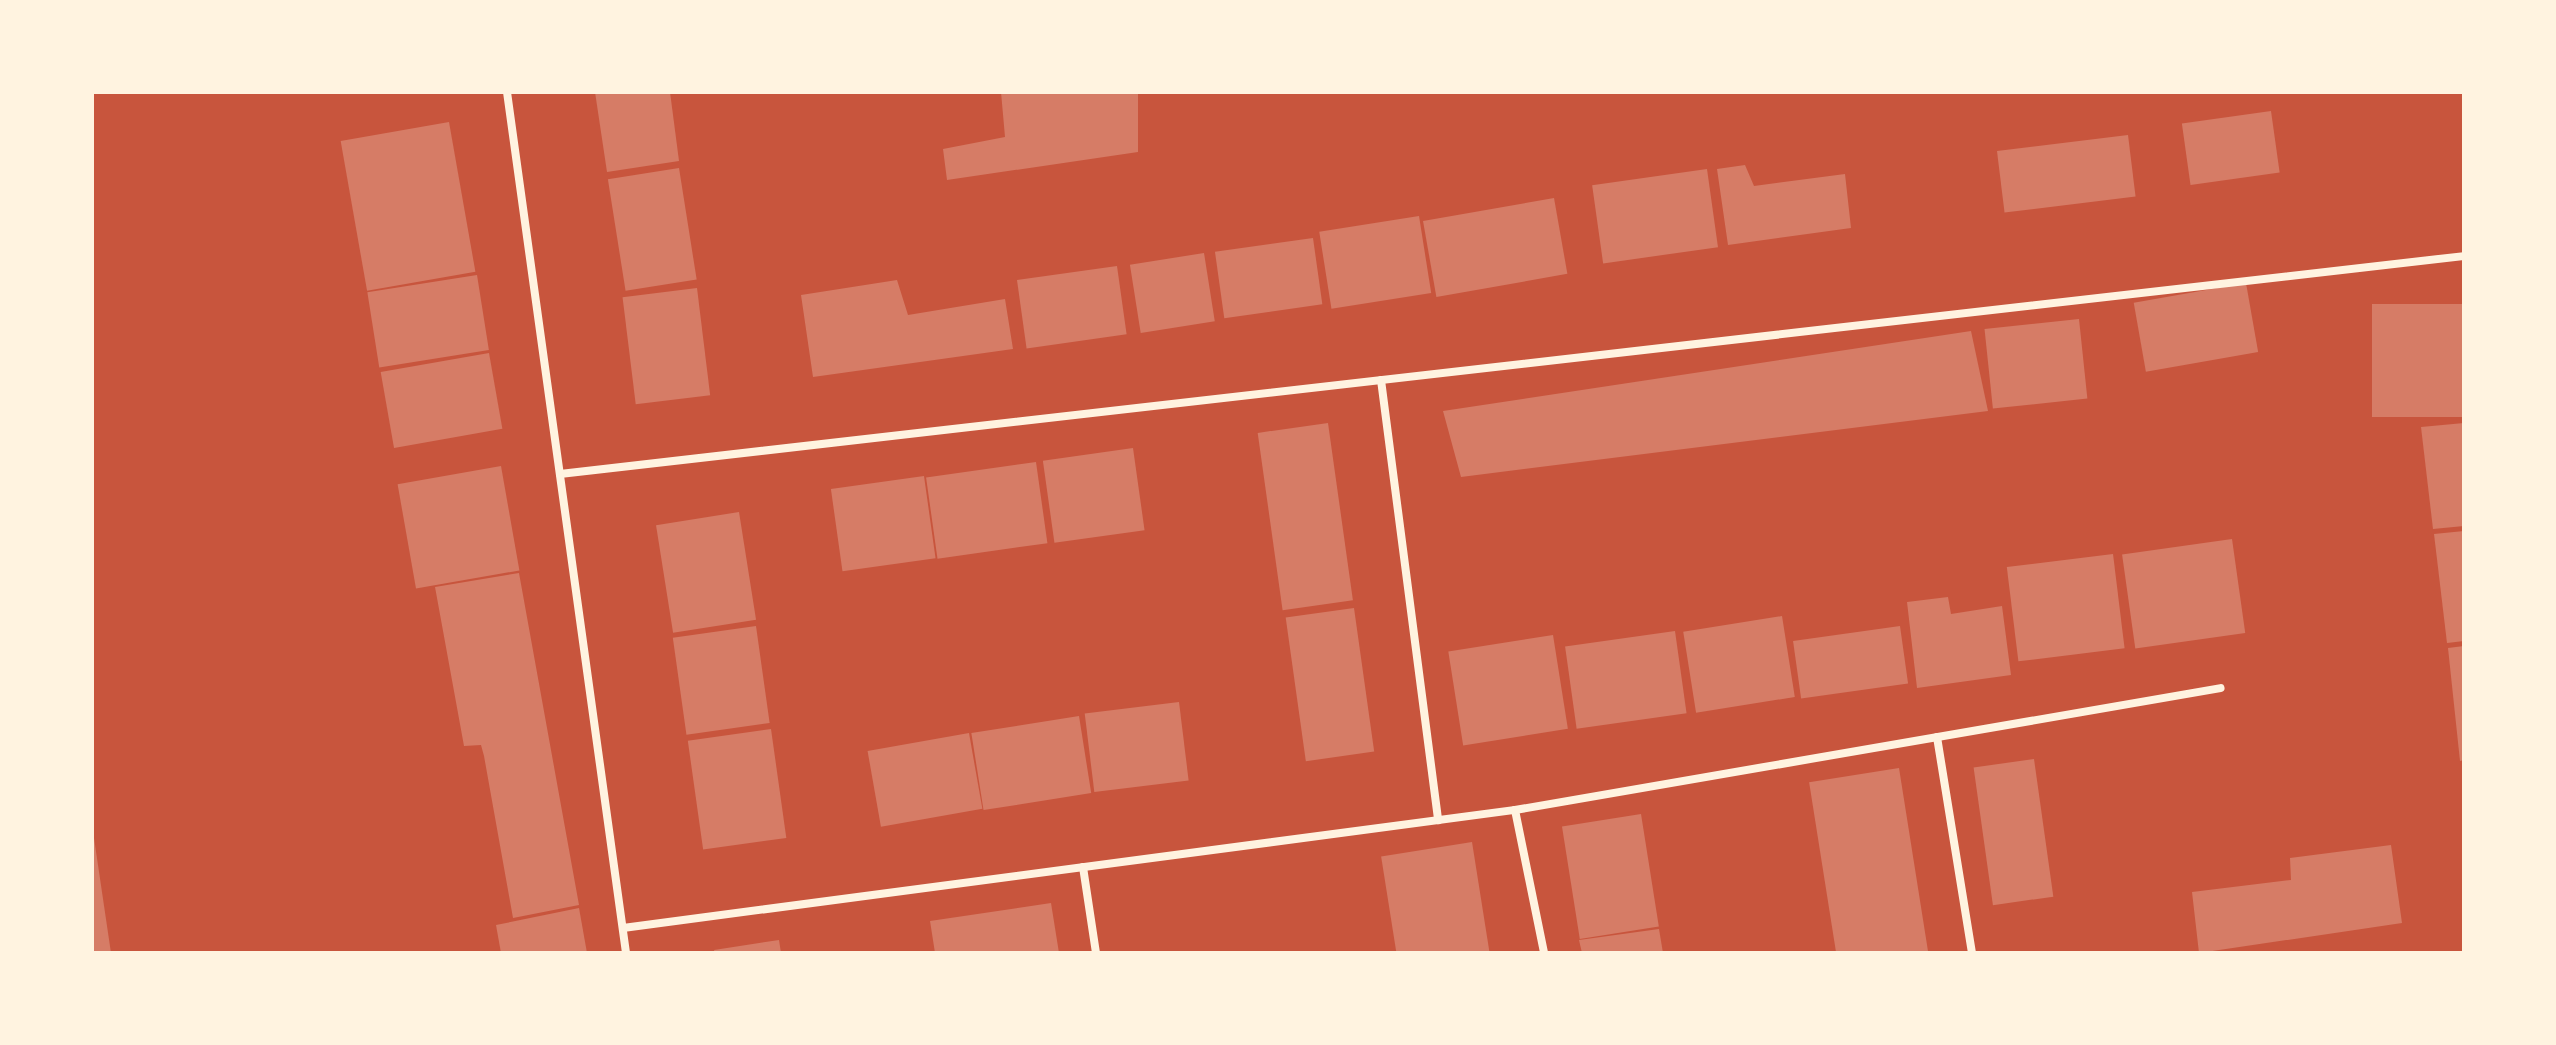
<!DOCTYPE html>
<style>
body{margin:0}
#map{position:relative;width:2556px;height:1045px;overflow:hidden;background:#c8553d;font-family:"Source Sans 3",sans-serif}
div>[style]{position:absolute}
.building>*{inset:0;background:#d67c66;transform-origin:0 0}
.minor>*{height:8px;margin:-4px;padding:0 4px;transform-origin:4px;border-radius:4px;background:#fff3e0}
span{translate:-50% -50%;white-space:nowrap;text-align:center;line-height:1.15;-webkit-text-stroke:6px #fff3e0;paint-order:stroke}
.frame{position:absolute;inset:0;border:94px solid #fff3e0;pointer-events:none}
</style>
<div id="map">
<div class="building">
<div style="clip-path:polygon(595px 92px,670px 92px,679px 161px,607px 172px)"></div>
<div style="clip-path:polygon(1001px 92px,1138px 92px,1138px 152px,947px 180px,943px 149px,1005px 137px)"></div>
<div style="left:2271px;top:111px;width:62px;height:90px;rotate:82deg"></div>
<div style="left:449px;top:122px;width:152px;height:110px;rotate:80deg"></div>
<div style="left:2128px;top:135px;width:62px;height:132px;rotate:83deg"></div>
<div style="clip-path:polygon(1745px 165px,1754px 186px,1845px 174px,1851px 228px,1728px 245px,1717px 169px)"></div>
<div style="left:679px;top:168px;width:113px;height:72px;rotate:81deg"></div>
<div style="left:1707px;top:169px;width:79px;height:116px;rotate:82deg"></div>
<div style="left:1554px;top:198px;width:77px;height:133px;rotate:80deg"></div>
<div style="left:1419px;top:216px;width:78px;height:101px;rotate:81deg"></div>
<div style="left:1313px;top:238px;width:67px;height:99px;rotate:82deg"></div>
<div style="left:1204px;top:253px;width:69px;height:75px;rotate:81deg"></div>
<div style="left:1117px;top:266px;width:69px;height:101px;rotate:82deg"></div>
<div style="left:477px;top:275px;width:76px;height:111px;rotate:81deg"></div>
<div style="clip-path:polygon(897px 280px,908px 315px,1005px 299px,1013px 349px,813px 377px,801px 295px)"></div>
<div style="left:2246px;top:283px;width:70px;height:114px;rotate:80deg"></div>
<div style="left:697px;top:288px;width:108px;height:75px;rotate:83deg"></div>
<div style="left:2464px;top:304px;width:113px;height:92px;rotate:90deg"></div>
<div style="left:2079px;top:319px;width:80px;height:95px;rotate:84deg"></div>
<div style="clip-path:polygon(1971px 331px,1988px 411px,1461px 477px,1443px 411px)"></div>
<div style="left:489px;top:353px;width:77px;height:110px;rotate:80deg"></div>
<div style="left:1328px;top:423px;width:179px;height:71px;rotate:82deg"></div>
<div style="clip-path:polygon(2464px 423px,2464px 526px,2433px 529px,2421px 427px)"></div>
<div style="left:1133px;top:448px;width:83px;height:91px;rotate:82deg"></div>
<div style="left:1036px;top:462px;width:82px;height:111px;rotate:82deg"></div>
<div style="left:501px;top:466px;width:106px;height:105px;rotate:80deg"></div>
<div style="left:924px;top:476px;width:83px;height:94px;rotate:82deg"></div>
<div style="left:739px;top:512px;width:109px;height:84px;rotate:81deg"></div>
<div style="clip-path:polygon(2464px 531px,2464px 641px,2447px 643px,2434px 534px)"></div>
<div style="left:2232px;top:539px;width:95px;height:111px;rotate:82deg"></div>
<div style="left:2113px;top:554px;width:95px;height:107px;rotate:83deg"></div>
<div style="clip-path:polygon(519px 573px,579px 905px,513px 918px,484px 756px,481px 745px,464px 746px,435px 587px)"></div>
<div style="clip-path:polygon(1948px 597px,1951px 614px,2002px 606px,2011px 675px,1917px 688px,1907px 602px)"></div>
<div style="left:1354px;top:608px;width:145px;height:69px;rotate:82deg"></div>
<div style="left:1782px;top:616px;width:82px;height:100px;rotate:81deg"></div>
<div style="left:756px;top:626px;width:98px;height:84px;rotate:82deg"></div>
<div style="left:1900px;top:626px;width:58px;height:108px;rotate:82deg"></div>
<div style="left:1675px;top:631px;width:83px;height:111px;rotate:82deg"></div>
<div style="left:1553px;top:635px;width:95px;height:106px;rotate:81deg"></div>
<div style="clip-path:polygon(2464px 646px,2464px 760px,2460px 761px,2448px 648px)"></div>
<div style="left:1179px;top:702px;width:79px;height:95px;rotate:83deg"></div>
<div style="left:1079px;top:716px;width:78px;height:109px;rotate:81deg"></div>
<div style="left:771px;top:729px;width:110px;height:84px;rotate:82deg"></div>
<div style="left:969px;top:733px;width:77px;height:103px;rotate:80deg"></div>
<div style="left:2034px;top:759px;width:139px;height:61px;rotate:82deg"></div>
<div style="left:1899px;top:768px;width:187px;height:91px;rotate:81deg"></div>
<div style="left:1641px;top:814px;width:114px;height:80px;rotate:81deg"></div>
<div style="clip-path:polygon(92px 838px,94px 838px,111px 953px,92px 953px)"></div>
<div style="left:1472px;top:842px;width:112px;height:92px;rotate:81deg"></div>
<div style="clip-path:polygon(2391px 845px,2402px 923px,2199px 953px,2192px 892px,2291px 880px,2290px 858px)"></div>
<div style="clip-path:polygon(1051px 903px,1059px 953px,935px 953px,930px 921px)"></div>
<div style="clip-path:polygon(579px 908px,587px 953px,501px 953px,496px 925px)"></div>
<div style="clip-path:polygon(1659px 929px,1663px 953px,1582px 953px,1579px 940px)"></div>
<div style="clip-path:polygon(779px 940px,781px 953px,715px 953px,714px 950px)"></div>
</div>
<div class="minor">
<div style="left:507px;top:92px;width:869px;rotate:82.13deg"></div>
<div style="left:1381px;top:380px;width:444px;rotate:82.6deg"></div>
<div style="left:560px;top:474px;width:1916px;rotate:-6.53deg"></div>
<div style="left:1937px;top:737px;width:219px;rotate:80.8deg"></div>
<div style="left:1515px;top:810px;width:146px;rotate:78.5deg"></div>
<div style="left:1083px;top:867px;width:87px;rotate:81.4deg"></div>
<div style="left:623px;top:928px;width:900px;rotate:-7.54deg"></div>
<div style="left:1515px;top:810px;width:716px;rotate:-9.8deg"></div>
</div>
<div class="frame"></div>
</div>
